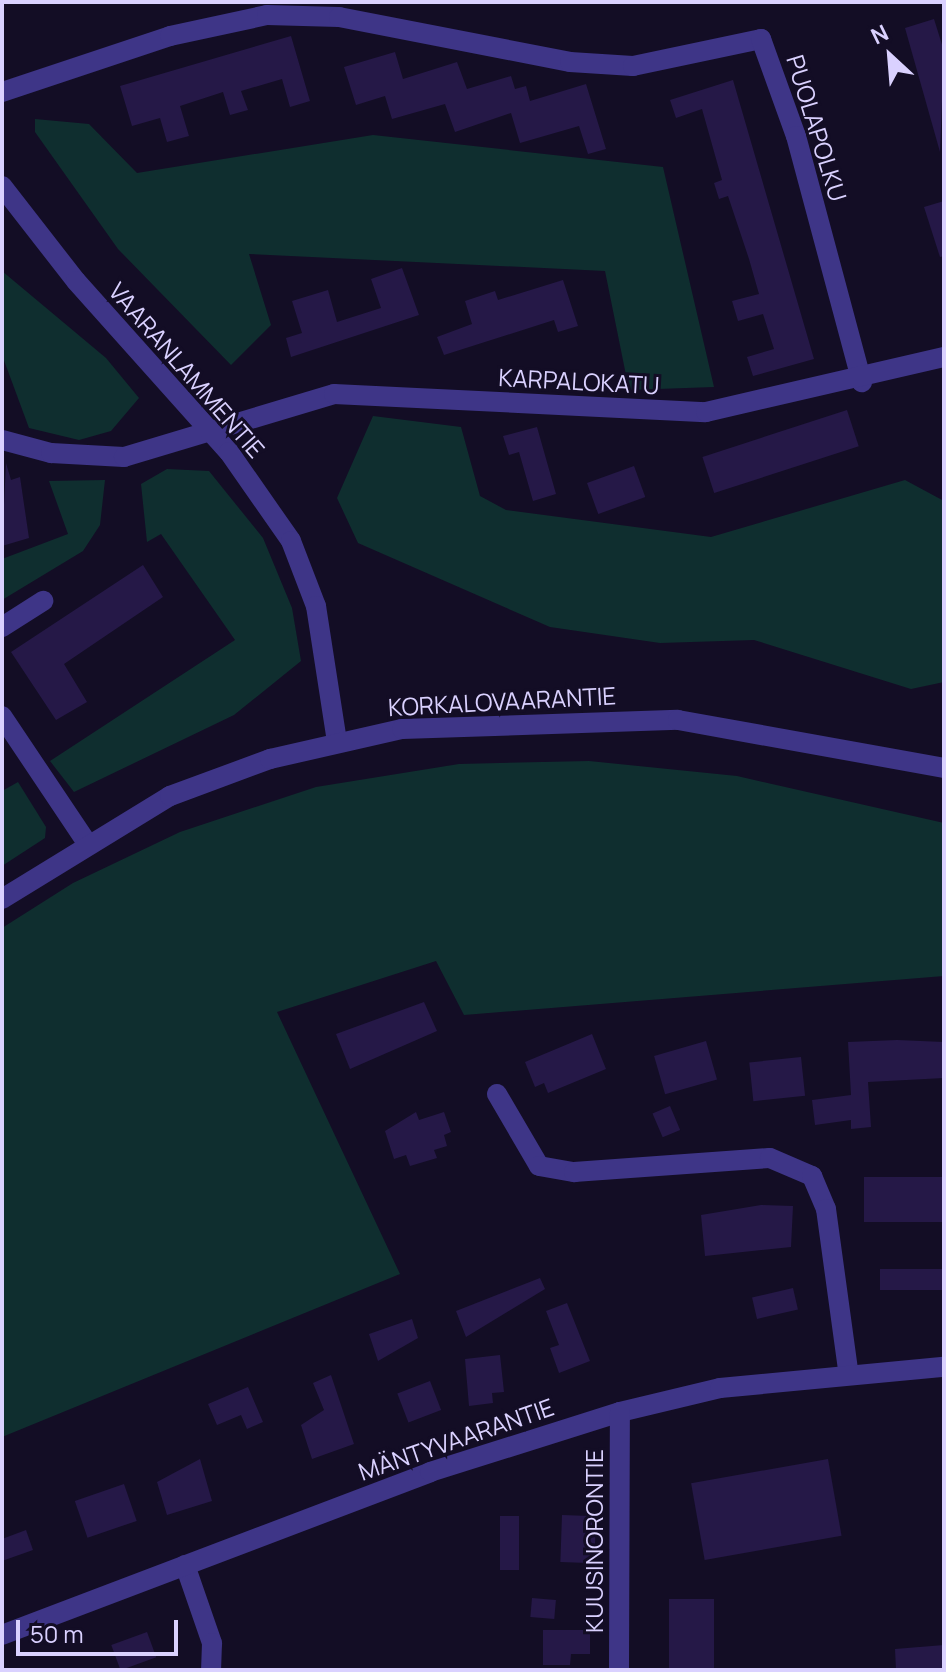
<!DOCTYPE html>
<meta charset="utf-8">
<style>
body{margin:0}
#map{position:relative;width:946px;height:1672px;overflow:hidden;background:#130d25;font-family:Manrope,sans-serif}
div>[style]{position:absolute}
.green>*{inset:0;background:#0f2e2f}
.building>*{inset:0;background:#251847;transform-origin:0 0}
.minor>*{height:20px;margin:-10px;padding:0 10px;transform-origin:10px;border-radius:10px;background:#3e3587}
.tertiary>*{height:20px;margin:-10px;padding:0 10px;transform-origin:10px;border-radius:10px;background:#3e3587}
span{translate:-50% -50%;white-space:nowrap;text-align:center;line-height:1.15;-webkit-text-stroke:6px #130d25;paint-order:stroke}
.street-label{font-size:24px;color:#dad1ff}
.frame{position:absolute;inset:0;border:4px solid #dad1ff;pointer-events:none}
.north{position:absolute;left:850px;top:16px;width:80px;height:80px;-webkit-text-stroke:6px #130d25;paint-order:stroke;rotate:334deg;font-size:22px;font-weight:700;line-height:32px;text-align:center;color:#dad1ff}
.north::after{content:'';display:block;margin:auto;width:28px;height:36px;background:#dad1ff;clip-path:polygon(50% 0,100% 100%,50% 72%,0 100%)}
.scale{position:absolute;left:16px;top:1620px;width:162px;height:36px;box-sizing:border-box;border:4px solid #dad1ff;border-top:0;padding-left:10px;font-size:24px;line-height:28px;white-space:nowrap;color:#dad1ff;-webkit-text-stroke:6px #130d25;paint-order:stroke}
</style>
<div id="map">
<div class="green">
<div style="clip-path:polygon(35px 119px,89px 124px,137px 173px,373px 135px,663px 167px,714px 387px,629px 390px,605px 271px,249px 254px,271px 325px,231px 365px,118px 249px,35px 132px)"></div>
<div style="clip-path:polygon(2px 271px,106px 358px,139px 398px,111px 431px,79px 440px,29px 428px,2px 355px)"></div>
<div style="clip-path:polygon(373px 416px,461px 427px,480px 496px,506px 510px,711px 537px,905px 480px,944px 501px,944px 682px,911px 689px,754px 640px,660px 643px,550px 627px,358px 543px,337px 498px)"></div>
<div style="clip-path:polygon(167px 469px,209px 471px,263px 538px,292px 608px,301px 661px,234px 715px,74px 792px,50px 761px,235px 640px,161px 534px,147px 542px,141px 484px)"></div>
<div style="clip-path:polygon(105px 480px,100px 525px,83px 551px,2px 600px,2px 559px,68px 534px,49px 481px)"></div>
<div style="clip-path:polygon(589px 761px,737px 776px,944px 823px,944px 976px,464px 1015px,436px 961px,277px 1012px,400px 1274px,2px 1437px,2px 928px,73px 883px,180px 832px,316px 787px,459px 764px)"></div>
<div style="clip-path:polygon(18px 782px,46px 827px,45px 838px,2px 866px,2px 791px)"></div>
</div>
<div class="building">
<div style="clip-path:polygon(934px 19px,944px 51px,940px 152px,905px 28px)"></div>
<div style="clip-path:polygon(291px 36px,310px 101px,290px 107px,282px 79px,241px 91px,248px 110px,230px 115px,223px 92px,180px 106px,189px 136px,167px 142px,160px 118px,132px 126px,120px 86px)"></div>
<div style="clip-path:polygon(395px 52px,403px 79px,457px 62px,467px 89px,511px 76px,515px 89px,526px 86px,530px 101px,586px 84px,606px 149px,588px 154px,579px 126px,520px 143px,511px 113px,455px 132px,445px 104px,392px 119px,385px 96px,356px 105px,344px 67px)"></div>
<div style="clip-path:polygon(733px 80px,814px 359px,753px 376px,747px 357px,774px 349px,763px 314px,738px 321px,732px 301px,759px 294px,749px 259px,728px 196px,719px 199px,714px 183px,722px 180px,702px 109px,676px 118px,670px 100px)"></div>
<div style="clip-path:polygon(944px 201px,944px 256px,940px 257px,924px 207px)"></div>
<div style="clip-path:polygon(402px 268px,419px 315px,291px 357px,286px 338px,302px 333px,292px 301px,328px 290px,337px 322px,381px 308px,371px 279px)"></div>
<div style="clip-path:polygon(563px 280px,578px 326px,558px 332px,554px 320px,444px 355px,437px 337px,472px 324px,465px 301px,495px 291px,498px 300px)"></div>
<div style="left:847px;top:410px;width:38px;height:152px;rotate:72deg"></div>
<div style="clip-path:polygon(537px 427px,556px 494px,533px 501px,519px 452px,509px 455px,503px 436px)"></div>
<div style="clip-path:polygon(6px 463px,11px 480px,20px 477px,29px 538px,2px 546px)"></div>
<div style="left:634px;top:466px;width:33px;height:50px;rotate:70deg"></div>
<div style="clip-path:polygon(143px 565px,163px 597px,64px 664px,87px 702px,56px 720px,11px 652px)"></div>
<div style="clip-path:polygon(424px 1002px,437px 1031px,350px 1069px,336px 1034px)"></div>
<div style="clip-path:polygon(592px 1034px,606px 1069px,548px 1093px,544px 1083px,535px 1087px,525px 1062px)"></div>
<div style="clip-path:polygon(897px 1040px,944px 1042px,944px 1078px,868px 1082px,871px 1127px,851px 1129px,851px 1120px,815px 1125px,812px 1100px,851px 1095px,848px 1042px)"></div>
<div style="left:706px;top:1041px;width:40px;height:54px;rotate:74deg"></div>
<div style="left:801px;top:1057px;width:39px;height:52px;rotate:84deg"></div>
<div style="left:670px;top:1106px;width:26px;height:19px;rotate:67deg"></div>
<div style="clip-path:polygon(416px 1112px,419px 1120px,444px 1112px,451px 1132px,444px 1135px,447px 1146px,434px 1150px,437px 1158px,410px 1166px,406px 1155px,394px 1159px,385px 1131px)"></div>
<div style="left:944px;top:1177px;width:45px;height:80px;rotate:90deg"></div>
<div style="clip-path:polygon(761px 1205px,793px 1206px,791px 1247px,705px 1256px,701px 1215px)"></div>
<div style="left:944px;top:1269px;width:21px;height:64px;rotate:90deg"></div>
<div style="clip-path:polygon(540px 1278px,545px 1289px,466px 1337px,456px 1311px)"></div>
<div style="left:793px;top:1288px;width:22px;height:42px;rotate:77deg"></div>
<div style="clip-path:polygon(567px 1303px,590px 1361px,559px 1373px,550px 1348px,559px 1345px,546px 1311px)"></div>
<div style="clip-path:polygon(412px 1319px,418px 1338px,378px 1361px,369px 1334px)"></div>
<div style="clip-path:polygon(500px 1355px,504px 1392px,492px 1393px,493px 1403px,469px 1406px,465px 1359px)"></div>
<div style="clip-path:polygon(331px 1375px,354px 1444px,312px 1459px,301px 1425px,324px 1410px,313px 1383px)"></div>
<div style="left:430px;top:1381px;width:31px;height:35px;rotate:69deg"></div>
<div style="clip-path:polygon(248px 1387px,263px 1422px,247px 1429px,241px 1415px,217px 1425px,208px 1404px)"></div>
<div style="clip-path:polygon(200px 1459px,212px 1501px,167px 1515px,157px 1482px)"></div>
<div style="left:828px;top:1459px;width:78px;height:139px;rotate:80deg"></div>
<div style="left:124px;top:1484px;width:39px;height:52px;rotate:71deg"></div>
<div style="left:562px;top:1515px;width:34px;height:47px;rotate:2deg"></div>
<div style="left:500px;top:1516px;width:19px;height:54px"></div>
<div style="clip-path:polygon(26px 1530px,33px 1550px,2px 1561px,2px 1539px)"></div>
<div style="left:532px;top:1598px;width:24px;height:19px;rotate:5deg"></div>
<div style="left:669px;top:1599px;width:45px;height:71px"></div>
<div style="clip-path:polygon(543px 1630px,590px 1630px,590px 1654px,571px 1654px,570px 1665px,543px 1665px)"></div>
<div style="left:147px;top:1632px;width:27px;height:38px;rotate:70deg"></div>
<div style="clip-path:polygon(944px 1645px,944px 1670px,896px 1670px,895px 1649px)"></div>
</div>
<div class="minor">
<div style="left:2px;top:92px;width:177px;rotate:-18.4deg"></div>
<div style="left:170px;top:36px;width:99px;rotate:-12.2deg"></div>
<div style="left:267px;top:15px;width:72px;rotate:1.6deg"></div>
<div style="left:339px;top:17px;width:235px;rotate:11deg"></div>
<div style="left:570px;top:62px;width:63px;rotate:3.6deg"></div>
<div style="left:633px;top:66px;width:131px;rotate:-11.9deg"></div>
<div style="left:761px;top:39px;width:103px;rotate:70.2deg"></div>
<div style="left:796px;top:136px;width:255px;rotate:75deg"></div>
<div style="left:2px;top:440px;width:51px;rotate:14.9deg"></div>
<div style="left:51px;top:453px;width:73px;rotate:3.1deg"></div>
<div style="left:124px;top:457px;width:219px;rotate:-16.7deg"></div>
<div style="left:334px;top:394px;width:372px;rotate:2.8deg"></div>
<div style="left:706px;top:412px;width:244px;rotate:-13deg"></div>
<div style="left:2px;top:627px;width:49px;rotate:-32.4deg"></div>
<div style="left:2px;top:716px;width:153px;rotate:56.2deg"></div>
<div style="left:497px;top:1094px;width:83px;rotate:59.7deg"></div>
<div style="left:539px;top:1166px;width:36px;rotate:10deg"></div>
<div style="left:574px;top:1172px;width:196px;rotate:-4.1deg"></div>
<div style="left:770px;top:1158px;width:46px;rotate:23.2deg"></div>
<div style="left:812px;top:1176px;width:36px;rotate:67deg"></div>
<div style="left:826px;top:1209px;width:162px;rotate:82.2deg"></div>
<div style="left:185px;top:1565px;width:83px;rotate:70.9deg"></div>
<div style="left:212px;top:1643px;width:27px;rotate:92deg"></div>
<div style="left:2px;top:1635px;width:458px;rotate:-20.8deg"></div>
<div style="left:430px;top:1472px;width:199px;rotate:-17.5deg"></div>
<div style="left:620px;top:1412px;width:103px;rotate:-13.5deg"></div>
<div style="left:720px;top:1388px;width:225px;rotate:-5.4deg"></div>
<div style="left:619px;top:1670px;width:258px;rotate:-89.8deg"></div>
</div>
<div class="tertiary">
<div style="left:2px;top:186px;width:120px;rotate:52.1deg"></div>
<div style="left:76px;top:281px;width:229px;rotate:48.2deg"></div>
<div style="left:229px;top:452px;width:108px;rotate:55.1deg"></div>
<div style="left:291px;top:541px;width:70px;rotate:69deg"></div>
<div style="left:316px;top:606px;width:138px;rotate:81.2deg"></div>
<div style="left:2px;top:899px;width:197px;rotate:-31.5deg"></div>
<div style="left:170px;top:796px;width:107px;rotate:-20.3deg"></div>
<div style="left:270px;top:759px;width:135px;rotate:-12.8deg"></div>
<div style="left:402px;top:729px;width:276px;rotate:-1.9deg"></div>
<div style="left:678px;top:720px;width:270px;rotate:10.2deg"></div>
</div>
<div class="street-label">
<span style="left:817px;top:128px;rotate:73deg">PUOLAPOLKU</span>
<span style="left:187px;top:370px;rotate:49deg">VAARANLAMMENTIE</span>
<span style="left:579px;top:381px;rotate:3deg">KARPALOKATU</span>
<span style="left:502px;top:701px;rotate:-3deg">KORKALOVAARANTIE</span>
<span style="left:456px;top:1439px;rotate:-19deg">MÄNTYVAARANTIE</span>
<span style="left:594px;top:1541px;rotate:-90deg">KUUSINORONTIE</span>
</div>
<div class="frame"></div>
<div class="north">N</div>
<div class="scale">50 m</div>
</div>
